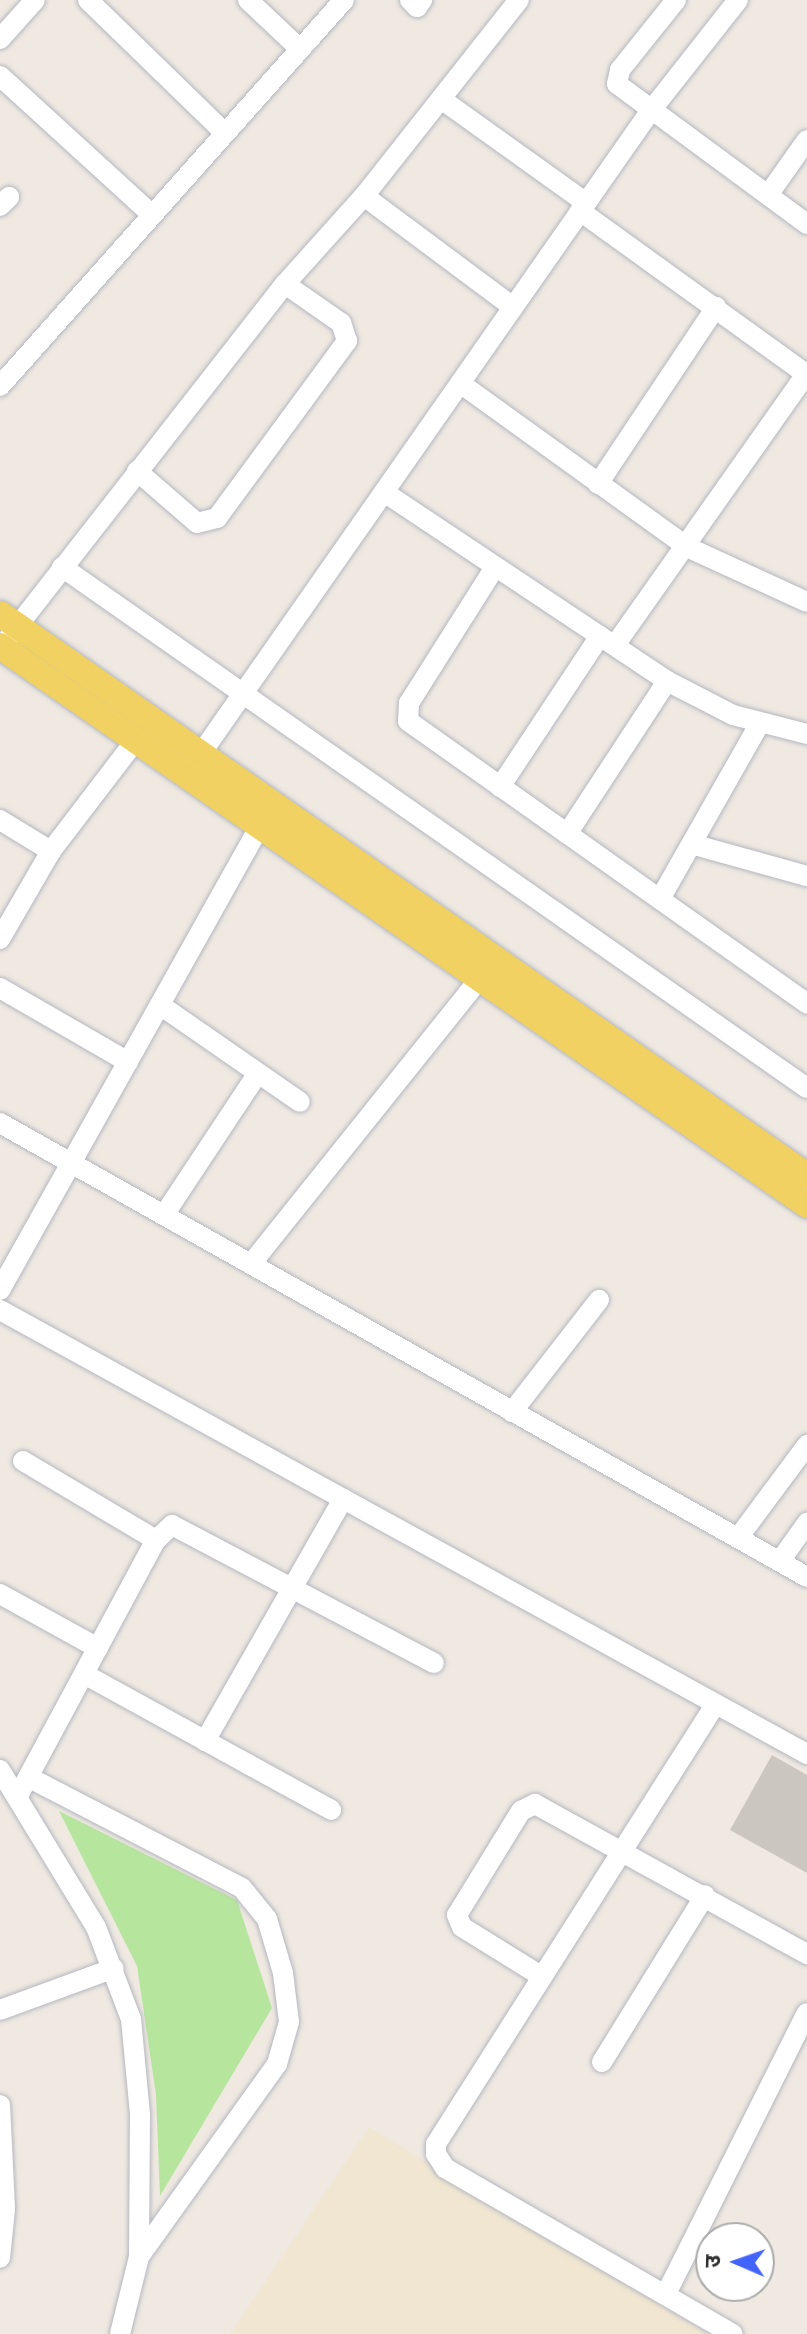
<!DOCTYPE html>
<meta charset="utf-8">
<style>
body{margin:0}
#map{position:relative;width:807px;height:2334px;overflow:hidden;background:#efe9e1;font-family:Arial,"Noto Sans Devanagari",sans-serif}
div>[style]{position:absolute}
.education>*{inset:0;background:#f0e6d1}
.green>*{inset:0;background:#b6e59e}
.building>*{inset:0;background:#cbc7bf}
.roads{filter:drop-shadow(0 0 2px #b4b7c1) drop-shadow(0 0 2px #b4b7c1)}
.minor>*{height:20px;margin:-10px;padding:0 10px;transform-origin:10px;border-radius:10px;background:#fff}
.major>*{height:26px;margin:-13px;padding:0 13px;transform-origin:13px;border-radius:13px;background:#f2d163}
span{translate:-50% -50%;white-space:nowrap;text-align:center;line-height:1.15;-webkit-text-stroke:8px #fff;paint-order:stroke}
.north{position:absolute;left:695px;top:2222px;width:80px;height:80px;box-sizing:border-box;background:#fff;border:2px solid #ababab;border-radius:50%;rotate:272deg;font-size:22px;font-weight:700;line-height:32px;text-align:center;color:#2e2e2e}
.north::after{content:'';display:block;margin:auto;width:28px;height:36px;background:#4264fb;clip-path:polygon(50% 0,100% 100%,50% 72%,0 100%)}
</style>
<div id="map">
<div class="education">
<div style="clip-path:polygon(369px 2127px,582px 2257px,708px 2334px,230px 2334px)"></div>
</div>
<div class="green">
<div style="clip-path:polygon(59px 1811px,237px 1900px,272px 2008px,160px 2196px,156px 2095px,137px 1966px)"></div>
</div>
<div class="building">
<div style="clip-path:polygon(772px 1755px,807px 1775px,807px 1873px,730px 1830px)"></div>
</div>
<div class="roads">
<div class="minor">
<div style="left:88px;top:0;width:191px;rotate:44.2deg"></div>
<div style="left:248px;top:0;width:71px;rotate:43.3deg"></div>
<div style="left:410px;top:0;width:10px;rotate:45deg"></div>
<div style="left:417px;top:7px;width:9px;rotate:-54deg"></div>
<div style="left:676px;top:0;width:90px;rotate:128.7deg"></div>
<div style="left:620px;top:70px;width:14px;rotate:102deg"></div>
<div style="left:617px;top:84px;width:236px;rotate:36.4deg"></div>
<div style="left:0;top:39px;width:52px;rotate:-48.1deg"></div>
<div style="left:0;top:76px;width:206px;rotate:42.4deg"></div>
<div style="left:441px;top:99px;width:178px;rotate:35.6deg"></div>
<div style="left:768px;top:195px;width:67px;rotate:-54.7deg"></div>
<div style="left:364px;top:196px;width:186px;rotate:36.7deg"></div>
<div style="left:0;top:206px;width:13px;rotate:-45deg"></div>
<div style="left:580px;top:211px;width:280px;rotate:35.8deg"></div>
<div style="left:460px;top:383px;width:280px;rotate:35.8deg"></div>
<div style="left:687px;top:547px;width:132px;rotate:24.6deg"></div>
<div style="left:0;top:386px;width:517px;rotate:-48.29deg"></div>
<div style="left:137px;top:471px;width:79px;rotate:40.9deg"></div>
<div style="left:197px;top:523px;width:21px;rotate:-14deg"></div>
<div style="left:217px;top:518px;width:220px;rotate:-53.7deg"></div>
<div style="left:347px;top:341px;width:19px;rotate:-108deg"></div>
<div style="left:341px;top:323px;width:68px;rotate:-145.1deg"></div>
<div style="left:598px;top:484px;width:213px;rotate:-56.3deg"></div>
<div style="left:384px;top:492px;width:340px;rotate:33.7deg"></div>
<div style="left:667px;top:681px;width:74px;rotate:27.3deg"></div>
<div style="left:733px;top:715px;width:76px;rotate:14.4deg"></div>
<div style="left:62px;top:567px;width:909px;rotate:34.97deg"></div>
<div style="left:495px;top:567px;width:161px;rotate:122.3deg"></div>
<div style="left:409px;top:703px;width:18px;rotate:93deg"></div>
<div style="left:408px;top:721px;width:489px;rotate:35.3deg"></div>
<div style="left:9px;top:637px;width:448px;rotate:-52deg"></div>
<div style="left:285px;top:284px;width:118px;rotate:-48.1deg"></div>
<div style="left:364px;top:196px;width:250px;rotate:-51.7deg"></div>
<div style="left:615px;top:645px;width:333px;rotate:-54.8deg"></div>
<div style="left:193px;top:765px;width:796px;rotate:-55.03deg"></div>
<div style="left:649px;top:113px;width:144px;rotate:-51.8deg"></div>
<div style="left:500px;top:787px;width:181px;rotate:-56.5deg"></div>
<div style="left:0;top:820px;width:60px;rotate:31.3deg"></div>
<div style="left:567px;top:834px;width:183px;rotate:-56.8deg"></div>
<div style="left:695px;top:845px;width:116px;rotate:15.5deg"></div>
<div style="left:660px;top:899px;width:200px;rotate:-60.4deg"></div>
<div style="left:0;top:939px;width:102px;rotate:-59.9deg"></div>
<div style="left:51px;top:851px;width:138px;rotate:-52.6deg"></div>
<div style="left:0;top:988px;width:148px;rotate:30deg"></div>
<div style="left:160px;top:1005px;width:170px;rotate:34.7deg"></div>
<div style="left:0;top:1123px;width:926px;rotate:29.36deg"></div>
<div style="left:164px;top:1215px;width:170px;rotate:-56.5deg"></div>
<div style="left:251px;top:1264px;width:365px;rotate:-51.3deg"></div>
<div style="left:0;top:1290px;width:544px;rotate:-60.75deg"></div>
<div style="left:0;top:1310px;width:921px;rotate:28.82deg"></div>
<div style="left:512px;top:1412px;width:142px;rotate:-52.2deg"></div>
<div style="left:23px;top:1461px;width:155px;rotate:30.7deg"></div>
<div style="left:738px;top:1538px;width:116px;rotate:-53.4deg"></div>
<div style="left:780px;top:1561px;width:47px;rotate:-54.6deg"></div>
<div style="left:0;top:1594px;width:112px;rotate:28.9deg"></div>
<div style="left:84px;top:1674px;width:282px;rotate:28.8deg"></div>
<div style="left:715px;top:1705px;width:520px;rotate:122.44deg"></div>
<div style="left:436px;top:2144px;width:10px;rotate:90deg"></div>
<div style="left:436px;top:2154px;width:17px;rotate:57deg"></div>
<div style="left:445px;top:2168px;width:332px;rotate:30deg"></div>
<div style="left:205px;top:1741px;width:279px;rotate:-60.3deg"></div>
<div style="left:0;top:1770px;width:184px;rotate:58.6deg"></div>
<div style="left:96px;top:1927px;width:98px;rotate:69.2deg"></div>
<div style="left:131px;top:2019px;width:95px;rotate:84.6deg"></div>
<div style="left:140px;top:2114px;width:143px;rotate:90.4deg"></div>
<div style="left:139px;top:2257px;width:79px;rotate:103.9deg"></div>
<div style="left:28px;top:1777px;width:241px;rotate:27.4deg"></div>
<div style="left:242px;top:1888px;width:40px;rotate:51deg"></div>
<div style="left:267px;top:1919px;width:56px;rotate:73.5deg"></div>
<div style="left:283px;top:1973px;width:49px;rotate:83deg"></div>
<div style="left:289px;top:2022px;width:44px;rotate:105.9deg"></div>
<div style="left:277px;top:2064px;width:237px;rotate:125.6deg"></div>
<div style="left:19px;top:1794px;width:289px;rotate:-61.7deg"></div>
<div style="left:156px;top:1540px;width:22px;rotate:-43deg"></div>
<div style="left:172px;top:1525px;width:296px;rotate:27.8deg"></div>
<div style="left:541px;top:1976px;width:93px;rotate:-148.2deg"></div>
<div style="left:462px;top:1927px;width:13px;rotate:-113deg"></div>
<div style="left:457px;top:1915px;width:122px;rotate:-58.4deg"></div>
<div style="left:521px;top:1811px;width:16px;rotate:-27deg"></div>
<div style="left:535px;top:1804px;width:311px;rotate:28.9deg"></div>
<div style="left:0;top:2010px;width:121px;rotate:-20.2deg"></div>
<div style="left:602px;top:2062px;width:196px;rotate:-58.3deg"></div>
<div style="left:0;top:2105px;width:104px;rotate:87.2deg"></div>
<div style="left:5px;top:2209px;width:49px;rotate:95.8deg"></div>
<div style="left:666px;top:2294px;width:314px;rotate:-63.4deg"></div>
</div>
<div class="major">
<div style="left:0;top:614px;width:983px;rotate:34.85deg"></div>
<div style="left:0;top:646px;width:982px;rotate:34.71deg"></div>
</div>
</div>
<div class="north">उ</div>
</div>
